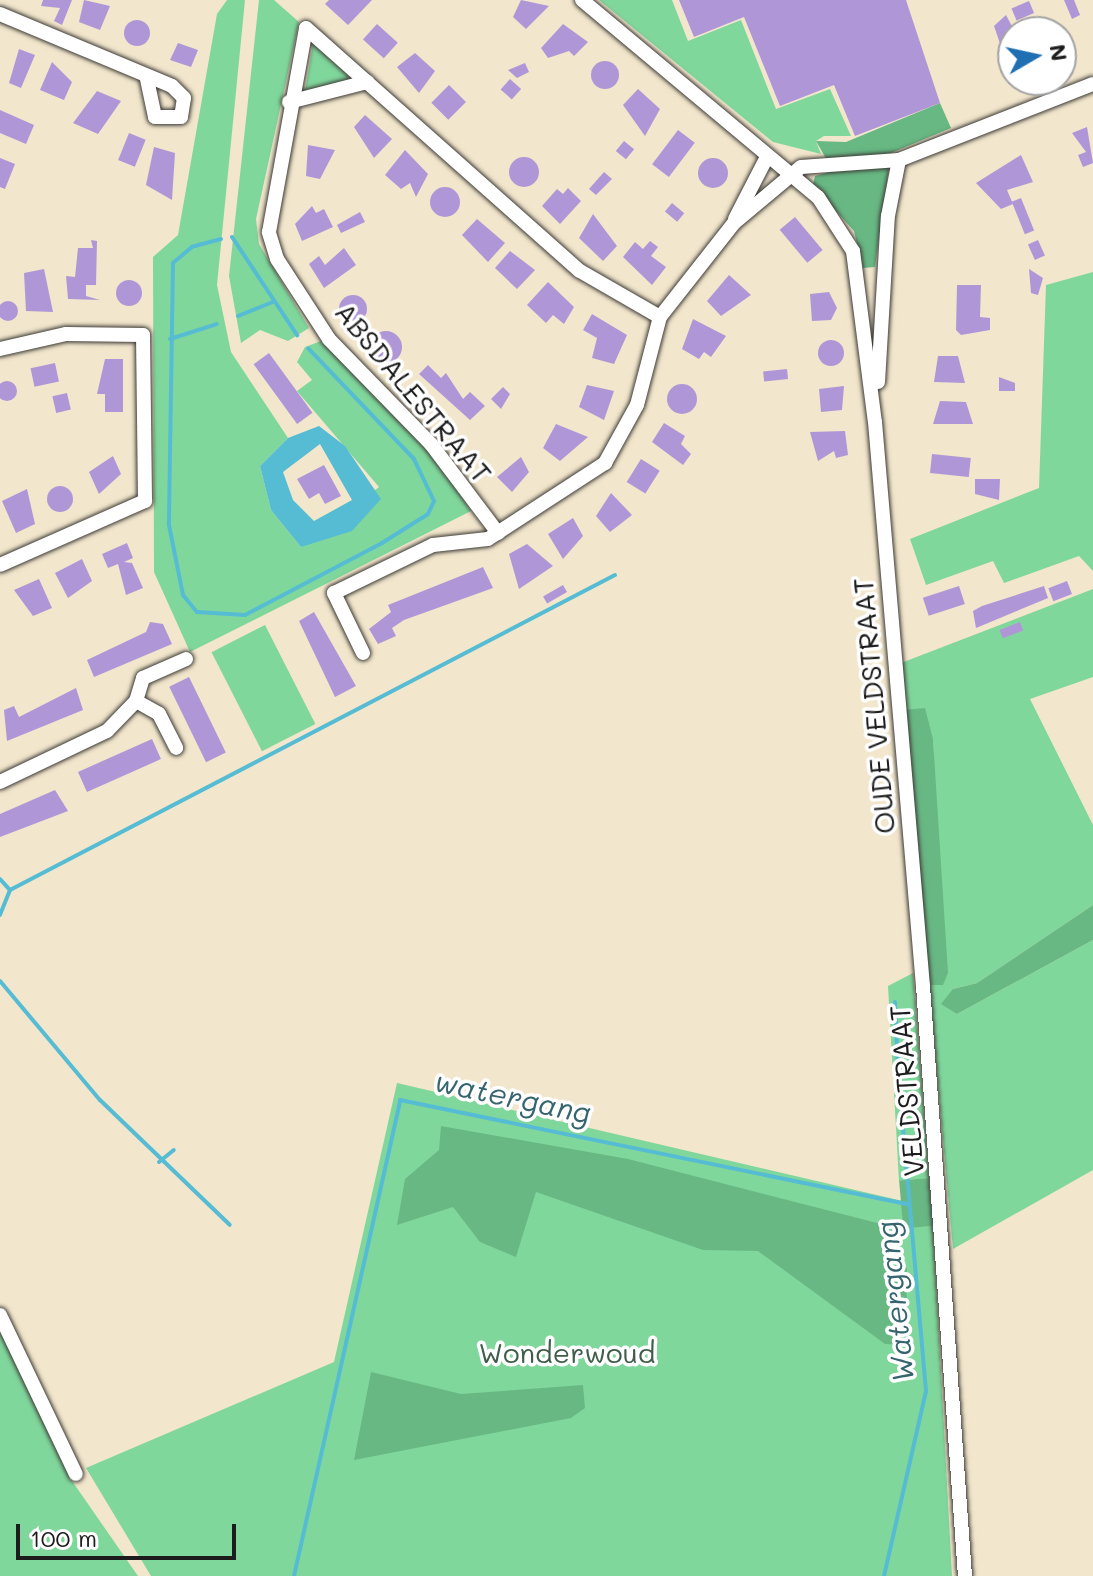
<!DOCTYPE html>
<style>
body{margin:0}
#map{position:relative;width:1093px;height:1576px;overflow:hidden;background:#f2e6cc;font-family:Mali,sans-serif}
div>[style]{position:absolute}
.green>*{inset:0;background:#80d79c;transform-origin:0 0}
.forest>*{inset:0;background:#68b884;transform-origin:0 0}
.water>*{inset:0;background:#56bcd4}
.stream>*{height:4px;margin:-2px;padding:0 2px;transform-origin:2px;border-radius:2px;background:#56bcd4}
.building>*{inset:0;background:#af97d7;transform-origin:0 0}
.round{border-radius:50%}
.roads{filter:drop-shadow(0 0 2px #3c3a36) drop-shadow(0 0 2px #3c3a36)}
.minor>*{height:14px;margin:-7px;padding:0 7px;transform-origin:7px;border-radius:7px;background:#fff}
span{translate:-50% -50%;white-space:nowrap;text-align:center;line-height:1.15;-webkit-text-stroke:7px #fff;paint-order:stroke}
.street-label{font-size:28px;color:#1c1c1c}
.park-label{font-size:28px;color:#3f5d49}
.water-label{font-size:30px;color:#36646f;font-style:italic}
.north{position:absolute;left:997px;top:16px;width:80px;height:80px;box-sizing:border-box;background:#fff;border:2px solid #a4a4a4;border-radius:50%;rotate:81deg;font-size:22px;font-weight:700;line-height:32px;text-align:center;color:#1c1c1c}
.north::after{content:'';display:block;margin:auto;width:28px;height:36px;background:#1f6fb2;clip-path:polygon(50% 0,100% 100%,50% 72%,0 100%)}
.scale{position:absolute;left:16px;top:1524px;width:220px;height:36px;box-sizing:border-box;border:4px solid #1c1c1c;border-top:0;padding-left:10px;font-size:24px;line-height:28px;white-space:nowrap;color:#1c1c1c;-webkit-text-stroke:6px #fff;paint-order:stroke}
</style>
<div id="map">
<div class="green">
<div style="clip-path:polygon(227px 0,245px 0,217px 285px,231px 352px,288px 438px,260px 466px,271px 510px,301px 547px,379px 487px,297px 391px,312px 380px,297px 362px,305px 347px,321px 341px,434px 456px,471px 511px,190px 652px,154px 572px,153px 257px,178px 235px,217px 14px)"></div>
<div style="clip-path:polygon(259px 0,274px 0,299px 22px,256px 219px,259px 244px,309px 328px,288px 341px,260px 330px,241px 343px,229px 276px)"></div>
<div style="clip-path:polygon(599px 0,672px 0,688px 41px,741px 20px,776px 109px,830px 89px,851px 136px,824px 136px,816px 141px,821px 154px,773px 142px)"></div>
<div style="clip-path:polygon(313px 44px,348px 75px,348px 80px,305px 91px)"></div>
<div style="clip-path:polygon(1093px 272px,1093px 571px,1079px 556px,1004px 583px,993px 561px,926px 585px,910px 539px,1039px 488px,1046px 285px)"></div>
<div style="clip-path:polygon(1093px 589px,1093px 677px,1030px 699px,1093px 825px,1093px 905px,977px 983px,953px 989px,957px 1014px,1093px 940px,1093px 1170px,953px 1249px,929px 985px,943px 985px,933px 739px,903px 710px,901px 663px)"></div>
<div style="left:265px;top:625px;width:111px;height:60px;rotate:63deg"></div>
<div style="clip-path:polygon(913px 973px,929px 1178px,899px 1181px,888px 986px)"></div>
<div style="clip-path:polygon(397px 1083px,924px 1206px,925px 1225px,933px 1226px,952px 1576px,151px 1576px,86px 1468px,334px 1362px)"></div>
<div style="clip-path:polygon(0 1324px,70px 1478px,138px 1576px,0 1576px)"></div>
</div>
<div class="forest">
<div style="clip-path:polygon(940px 103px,951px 128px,891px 153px,875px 267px,863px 268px,854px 231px,813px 185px,815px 176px,833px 171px,816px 141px,846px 142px)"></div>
<div style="clip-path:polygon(925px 708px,933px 739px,948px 973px,943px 985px,929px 985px,903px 710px)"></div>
<div style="clip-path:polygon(1093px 905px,1093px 940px,957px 1014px,941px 1004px,953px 989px,977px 983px)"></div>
<div style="clip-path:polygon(441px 1126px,628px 1159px,889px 1226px,889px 1265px,907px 1268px,906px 1345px,885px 1344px,758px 1251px,703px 1250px,536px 1192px,516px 1257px,480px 1242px,453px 1207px,397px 1225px,405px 1179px,439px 1150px)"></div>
<div style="left:929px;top:1178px;width:48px;height:30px;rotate:85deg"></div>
<div style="clip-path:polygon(371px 1372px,461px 1394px,583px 1385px,585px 1408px,571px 1418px,354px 1460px)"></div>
</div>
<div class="water">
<div style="clip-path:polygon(evenodd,319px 426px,345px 446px,381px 499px,352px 531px,301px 547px,271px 510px,260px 466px,288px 438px,319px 426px,320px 444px,352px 500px,314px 521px,293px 500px,283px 472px,320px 444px)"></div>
</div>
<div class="stream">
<div style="left:232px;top:237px;width:118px;rotate:56.4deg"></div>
<div style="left:221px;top:239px;width:30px;rotate:165deg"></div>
<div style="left:192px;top:247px;width:25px;rotate:140deg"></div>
<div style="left:173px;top:263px;width:262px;rotate:90.9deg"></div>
<div style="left:169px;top:525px;width:71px;rotate:78.7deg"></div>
<div style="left:183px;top:595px;width:22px;rotate:51deg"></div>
<div style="left:197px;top:612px;width:48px;rotate:3.6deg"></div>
<div style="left:245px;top:615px;width:155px;rotate:-27.7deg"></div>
<div style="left:382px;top:543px;width:54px;rotate:-32.2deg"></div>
<div style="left:428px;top:514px;width:14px;rotate:-65deg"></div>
<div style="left:434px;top:501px;width:47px;rotate:-115.5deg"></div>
<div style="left:414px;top:459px;width:153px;rotate:-133.7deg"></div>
<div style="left:238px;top:316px;width:38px;rotate:-22deg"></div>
<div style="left:170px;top:339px;width:49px;rotate:-17.7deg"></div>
<div style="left:0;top:879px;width:15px;rotate:48deg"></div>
<div style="left:10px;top:890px;width:27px;rotate:112deg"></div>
<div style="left:10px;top:890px;width:682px;rotate:-27.5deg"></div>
<div style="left:0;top:981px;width:155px;rotate:50deg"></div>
<div style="left:100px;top:1100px;width:180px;rotate:43.9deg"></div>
<div style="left:895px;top:1002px;width:96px;rotate:87.6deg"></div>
<div style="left:159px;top:1162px;width:19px;rotate:-39deg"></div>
<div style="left:294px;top:1576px;width:488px;rotate:-77.4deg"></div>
<div style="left:400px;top:1100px;width:517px;rotate:11.61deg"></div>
<div style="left:884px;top:1576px;width:190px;rotate:-77.2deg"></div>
<div style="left:926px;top:1391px;width:278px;rotate:-95deg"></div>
</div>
<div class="building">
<div style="clip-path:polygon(43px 0,72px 0,62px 25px,54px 21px,60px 8px,41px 6px)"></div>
<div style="clip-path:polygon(84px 0,110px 6px,100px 30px,79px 22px)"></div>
<div style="clip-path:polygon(329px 0,372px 0,348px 25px,325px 4px)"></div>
<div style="clip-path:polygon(521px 0,549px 6px,526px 29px,513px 17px)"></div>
<div style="clip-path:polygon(679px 0,906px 0,940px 103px,855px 136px,834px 85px,780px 106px,744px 17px,694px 37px)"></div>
<div style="clip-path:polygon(1064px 0,1074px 0,1080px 15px,1072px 19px)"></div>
<div style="left:1029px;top:1px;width:13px;height:19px;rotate:67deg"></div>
<div style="clip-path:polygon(1006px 15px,1015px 32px,1013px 81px,994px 26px)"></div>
<div class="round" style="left:124px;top:20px;width:26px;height:26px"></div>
<div style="left:377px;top:24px;width:28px;height:21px;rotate:42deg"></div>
<div style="clip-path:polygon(563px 24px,588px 42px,574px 56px,569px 51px,548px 58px,541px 48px)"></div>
<div style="left:1064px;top:27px;width:31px;height:7px;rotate:68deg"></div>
<div style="clip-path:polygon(178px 43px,198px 50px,191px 67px,170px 60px)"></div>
<div style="clip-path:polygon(19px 49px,35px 55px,21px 88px,9px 83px)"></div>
<div style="clip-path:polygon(415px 53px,435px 71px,419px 93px,397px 67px)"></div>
<div class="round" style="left:591px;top:61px;width:28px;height:28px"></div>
<div style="clip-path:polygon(52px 62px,72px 82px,64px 100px,40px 90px)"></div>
<div style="clip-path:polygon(525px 63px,529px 72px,517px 78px,508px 70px)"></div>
<div style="left:510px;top:79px;width:15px;height:14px;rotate:42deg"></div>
<div style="left:449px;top:85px;width:24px;height:25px;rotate:45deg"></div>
<div style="clip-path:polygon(638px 89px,660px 109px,645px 136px,623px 105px)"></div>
<div style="clip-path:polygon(97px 91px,121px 101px,98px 134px,73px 123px)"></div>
<div style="clip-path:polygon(0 110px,34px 125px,26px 144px,0 133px)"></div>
<div style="clip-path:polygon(365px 115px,392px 139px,374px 158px,354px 127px)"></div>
<div style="clip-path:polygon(1087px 127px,1093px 163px,1083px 167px,1078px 155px,1086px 152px,1072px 133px)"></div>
<div style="left:678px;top:130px;width:21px;height:43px;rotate:37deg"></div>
<div style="left:129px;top:133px;width:18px;height:29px;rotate:22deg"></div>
<div style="left:624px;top:141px;width:13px;height:13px;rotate:39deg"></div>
<div style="clip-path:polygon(308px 145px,335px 150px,320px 179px,306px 176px)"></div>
<div style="clip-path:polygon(154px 147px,175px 153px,172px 200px,146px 185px)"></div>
<div style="clip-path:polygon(405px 150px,428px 174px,416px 197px,410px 183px,401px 189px,385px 175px)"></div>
<div style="clip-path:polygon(1021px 155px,1033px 182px,1007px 190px,1013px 204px,1001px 209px,976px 183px)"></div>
<div class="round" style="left:509px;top:157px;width:30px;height:30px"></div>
<div class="round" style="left:698px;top:158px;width:30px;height:30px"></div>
<div style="clip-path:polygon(0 158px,15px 164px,5px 189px,0 187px)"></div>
<div style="clip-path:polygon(604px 172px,612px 179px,596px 195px,589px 189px)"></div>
<div class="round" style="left:430px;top:187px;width:30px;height:30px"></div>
<div style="clip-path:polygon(568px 188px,581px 201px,560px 224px,542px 206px,557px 189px,563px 194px)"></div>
<div style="left:1021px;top:198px;width:35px;height:10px;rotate:68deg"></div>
<div style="left:672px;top:203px;width:16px;height:11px;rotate:40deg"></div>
<div style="clip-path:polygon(312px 206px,316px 213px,324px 209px,333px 227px,302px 241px,295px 224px)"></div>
<div style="clip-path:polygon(360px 212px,365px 222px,341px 233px,337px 225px)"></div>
<div style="clip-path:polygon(593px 214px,617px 246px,603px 261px,579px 238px)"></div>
<div style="left:795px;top:217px;width:43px;height:20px;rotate:50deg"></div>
<div style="clip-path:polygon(477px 219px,505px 243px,488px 262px,462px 235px)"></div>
<div style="clip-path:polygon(91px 240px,97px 241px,96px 285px,86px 285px,86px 296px,100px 300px,68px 299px,66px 276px,75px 277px,78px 248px,93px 248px)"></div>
<div style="left:1038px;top:240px;width:17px;height:11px;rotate:66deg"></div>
<div style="clip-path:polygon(650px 241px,658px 247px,651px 256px,666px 267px,652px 285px,623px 257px,635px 242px,643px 249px)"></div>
<div style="clip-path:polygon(344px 248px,356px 265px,324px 288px,309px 264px,319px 256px,325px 265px)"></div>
<div style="clip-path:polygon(510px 251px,535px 270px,517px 289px,495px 268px)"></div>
<div style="clip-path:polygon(44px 269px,53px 312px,26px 311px,24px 273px)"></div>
<div style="clip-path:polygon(1029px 269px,1043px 278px,1038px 295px,1031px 293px)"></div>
<div style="clip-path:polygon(729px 275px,751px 295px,721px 316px,707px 301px)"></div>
<div class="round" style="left:116px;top:280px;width:26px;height:26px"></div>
<div style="clip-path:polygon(548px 282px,574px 307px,564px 324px,553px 315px,546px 323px,527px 305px)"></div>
<div style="clip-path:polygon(957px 285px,981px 285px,980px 317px,990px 318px,990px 330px,961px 335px,956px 330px)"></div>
<div style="clip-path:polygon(829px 292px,837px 308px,831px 320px,812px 321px,810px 294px)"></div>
<div class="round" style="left:339px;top:295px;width:28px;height:28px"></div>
<div class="round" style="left:-2px;top:301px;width:20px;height:20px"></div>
<div style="clip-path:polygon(592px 314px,627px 335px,614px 364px,592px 358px,597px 338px,583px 330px)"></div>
<div style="clip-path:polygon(693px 319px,726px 336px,711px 357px,704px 352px,699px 359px,682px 349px)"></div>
<div class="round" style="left:370px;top:331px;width:32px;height:32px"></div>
<div class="round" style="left:818px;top:340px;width:26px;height:26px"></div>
<div style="left:269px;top:353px;width:74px;height:19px;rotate:54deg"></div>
<div style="clip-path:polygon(938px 356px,958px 356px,965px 383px,934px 382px)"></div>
<div style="clip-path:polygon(105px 359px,123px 359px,123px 412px,105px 412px,105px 394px,97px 394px)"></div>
<div style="left:55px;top:363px;width:19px;height:25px;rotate:78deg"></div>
<div style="clip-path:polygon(428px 365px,441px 378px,446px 373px,463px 399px,470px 392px,485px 406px,470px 420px,419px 374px)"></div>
<div style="left:787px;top:369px;width:10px;height:24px;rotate:84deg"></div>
<div style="clip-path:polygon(999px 377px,1015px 383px,1015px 391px,999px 391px)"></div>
<div class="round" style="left:-3px;top:381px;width:20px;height:20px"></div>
<div class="round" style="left:667px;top:384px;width:30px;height:30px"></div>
<div style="clip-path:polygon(587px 385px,614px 391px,604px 420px,579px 407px)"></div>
<div style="clip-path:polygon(844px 386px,842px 410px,821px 412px,819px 389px)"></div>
<div style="clip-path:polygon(503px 387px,510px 394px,501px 409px,491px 399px)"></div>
<div style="left:67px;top:393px;width:17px;height:15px;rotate:77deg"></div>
<div style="clip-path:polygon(940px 401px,966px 402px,973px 424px,933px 424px)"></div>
<div style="clip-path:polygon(664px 423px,685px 436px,681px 444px,691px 454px,683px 465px,652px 442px)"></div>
<div style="clip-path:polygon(556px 424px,588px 437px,560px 461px,543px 448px)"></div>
<div style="clip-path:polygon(845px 431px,848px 455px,836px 458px,834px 451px,818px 461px,810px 432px)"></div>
<div style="left:932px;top:454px;width:39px;height:19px;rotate:6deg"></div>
<div style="clip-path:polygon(113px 456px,121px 474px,99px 494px,89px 472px)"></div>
<div style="clip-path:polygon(521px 457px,529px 472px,512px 492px,497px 477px)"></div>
<div style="left:641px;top:459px;width:22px;height:27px;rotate:32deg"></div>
<div style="clip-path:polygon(324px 465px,341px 496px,325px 504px,319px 493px,309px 499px,297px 479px)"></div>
<div style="clip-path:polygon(975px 479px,1000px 479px,999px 500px,975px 494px)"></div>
<div class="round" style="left:47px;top:486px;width:26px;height:26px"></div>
<div style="clip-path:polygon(27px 489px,35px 524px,16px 533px,2px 501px)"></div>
<div style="clip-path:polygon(611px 493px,632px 515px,610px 532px,596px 516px)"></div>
<div style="clip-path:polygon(573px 518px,583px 536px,563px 559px,548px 534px)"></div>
<div style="clip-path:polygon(127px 543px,133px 558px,124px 562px,132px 563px,143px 588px,126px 595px,118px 564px,108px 568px,102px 554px)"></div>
<div style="clip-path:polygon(527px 544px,553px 566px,519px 589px,509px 554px)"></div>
<div style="clip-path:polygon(82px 559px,92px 581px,68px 598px,55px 573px)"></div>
<div style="clip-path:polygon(483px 567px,493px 588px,404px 620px,392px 628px,396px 636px,378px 644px,369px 629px,391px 612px,388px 605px)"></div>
<div style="clip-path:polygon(39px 579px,52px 608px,33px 616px,14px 590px)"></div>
<div style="left:1067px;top:581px;width:14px;height:20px;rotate:69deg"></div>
<div style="left:563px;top:585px;width:8px;height:23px;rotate:60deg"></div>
<div style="left:959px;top:586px;width:19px;height:38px;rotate:72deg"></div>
<div style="clip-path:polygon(1044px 586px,1048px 598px,976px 628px,973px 611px,982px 606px)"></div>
<div style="clip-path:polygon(314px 612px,356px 686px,335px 697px,299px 621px)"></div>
<div style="clip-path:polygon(150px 622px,163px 624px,172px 644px,94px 677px,87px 660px,146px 632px)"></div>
<div style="left:1020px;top:622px;width:9px;height:22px;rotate:69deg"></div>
<div style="left:189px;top:677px;width:84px;height:22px;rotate:64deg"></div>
<div style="clip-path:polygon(76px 688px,83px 710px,7px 741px,4px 710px,14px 706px,19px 717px)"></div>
<div style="left:152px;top:739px;width:22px;height:81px;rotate:66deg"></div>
<div style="clip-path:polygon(55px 790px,68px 811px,0 837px,0 814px)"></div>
</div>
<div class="roads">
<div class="minor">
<div style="left:582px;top:0;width:307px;rotate:39.9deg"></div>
<div style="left:818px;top:197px;width:64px;rotate:57.1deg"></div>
<div style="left:853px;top:251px;width:172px;rotate:82.7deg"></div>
<div style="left:875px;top:422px;width:566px;rotate:85.14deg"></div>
<div style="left:923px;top:986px;width:591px;rotate:85.93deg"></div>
<div style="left:0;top:14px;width:186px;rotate:22.7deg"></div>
<div style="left:172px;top:86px;width:17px;rotate:45deg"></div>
<div style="left:184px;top:98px;width:19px;rotate:99deg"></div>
<div style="left:181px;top:117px;width:26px;rotate:180deg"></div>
<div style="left:155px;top:117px;width:40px;rotate:-102deg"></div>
<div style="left:289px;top:102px;width:81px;rotate:-14.4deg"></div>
<div style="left:735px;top:219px;width:68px;rotate:-62.7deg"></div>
<div style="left:0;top:349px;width:68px;rotate:-12.8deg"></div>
<div style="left:66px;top:334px;width:77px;rotate:0.7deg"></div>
<div style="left:143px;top:335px;width:166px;rotate:89.3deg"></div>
<div style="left:145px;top:501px;width:158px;rotate:156.2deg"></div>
<div style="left:878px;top:382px;width:166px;rotate:-86.6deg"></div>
<div style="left:888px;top:216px;width:57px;rotate:-78.9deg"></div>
<div style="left:498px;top:533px;width:111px;rotate:-127deg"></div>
<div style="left:431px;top:444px;width:146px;rotate:-134.2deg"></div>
<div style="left:329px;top:339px;width:95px;rotate:-123deg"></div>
<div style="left:277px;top:259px;width:28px;rotate:-107deg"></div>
<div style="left:269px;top:232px;width:207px;rotate:-79.7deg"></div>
<div style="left:306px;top:28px;width:366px;rotate:41.6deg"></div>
<div style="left:580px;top:271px;width:92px;rotate:29.9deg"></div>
<div style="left:363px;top:653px;width:67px;rotate:-115.8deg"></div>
<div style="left:334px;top:593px;width:110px;rotate:-25.9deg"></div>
<div style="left:433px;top:545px;width:55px;rotate:-6.2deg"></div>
<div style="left:488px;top:539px;width:140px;rotate:-33deg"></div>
<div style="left:605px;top:463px;width:66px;rotate:-61.1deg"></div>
<div style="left:637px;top:405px;width:91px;rotate:-75.4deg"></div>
<div style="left:660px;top:317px;width:120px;rotate:-51.8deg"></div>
<div style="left:734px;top:223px;width:87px;rotate:-39.9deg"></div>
<div style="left:801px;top:167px;width:98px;rotate:-4.1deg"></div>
<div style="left:899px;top:160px;width:208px;rotate:-21.4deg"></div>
<div style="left:136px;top:701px;width:26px;rotate:29deg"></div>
<div style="left:159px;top:714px;width:38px;rotate:63deg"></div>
<div style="left:0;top:782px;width:119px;rotate:-25.5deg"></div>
<div style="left:107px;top:731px;width:42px;rotate:-46deg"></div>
<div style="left:136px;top:701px;width:24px;rotate:-73deg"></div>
<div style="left:143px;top:678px;width:47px;rotate:-23.8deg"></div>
<div style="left:0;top:1315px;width:176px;rotate:64.5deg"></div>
</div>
</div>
<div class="street-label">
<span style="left:414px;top:392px;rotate:50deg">ABSDALESTRAAT</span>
<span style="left:873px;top:706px;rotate:-95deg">OUDE VELDSTRAAT</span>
<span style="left:906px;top:1091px;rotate:-95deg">VELDSTRAAT</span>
</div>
<div class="park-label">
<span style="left:567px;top:1352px">Wonderwoud</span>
</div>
<div class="water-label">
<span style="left:513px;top:1096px;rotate:12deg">watergang</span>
<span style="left:894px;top:1302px;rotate:-96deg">Watergang</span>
</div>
<div class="north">N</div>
<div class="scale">100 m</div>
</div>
